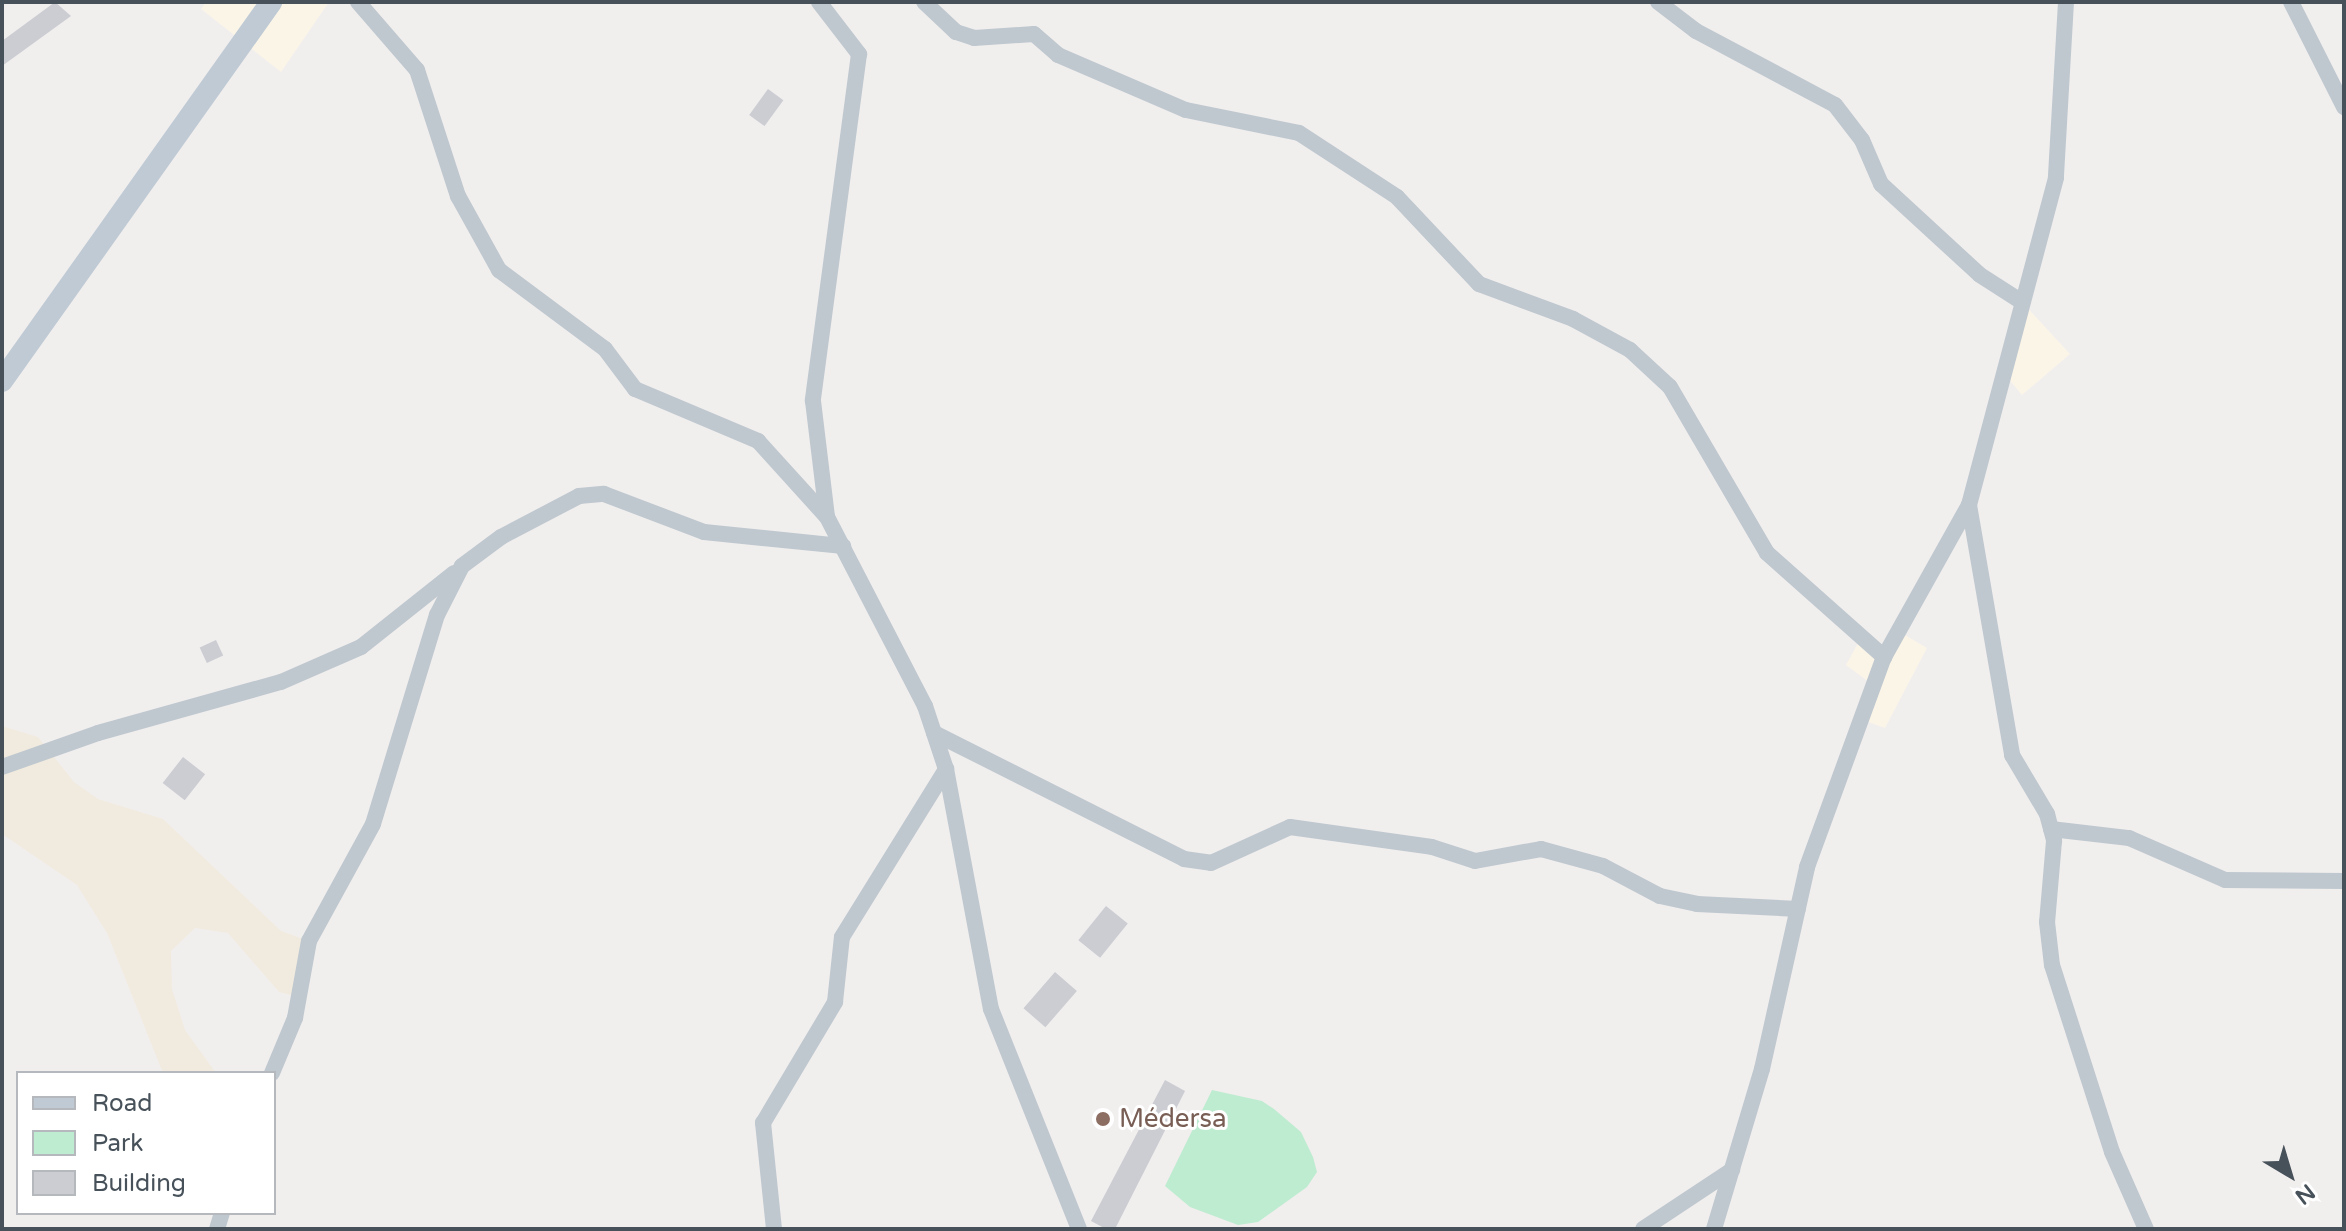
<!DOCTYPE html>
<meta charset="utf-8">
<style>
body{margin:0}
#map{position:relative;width:2346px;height:1231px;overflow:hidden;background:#f1eeee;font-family:"Varela Round",sans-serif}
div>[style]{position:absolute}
.commercial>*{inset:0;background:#fbf5e8}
.green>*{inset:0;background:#beecd0}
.sand>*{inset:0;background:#f1ebdf}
.building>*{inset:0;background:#cbcdd2;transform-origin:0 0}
.street>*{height:16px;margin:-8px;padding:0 8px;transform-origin:8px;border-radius:8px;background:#bfc8cf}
.secondary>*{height:22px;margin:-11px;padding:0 11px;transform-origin:11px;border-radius:11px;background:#bfcad4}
.dots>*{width:22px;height:22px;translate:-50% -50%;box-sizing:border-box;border:4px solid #fff;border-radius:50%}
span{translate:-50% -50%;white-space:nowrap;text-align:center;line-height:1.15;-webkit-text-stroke:6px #fff;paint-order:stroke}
.education-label{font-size:26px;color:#785e54}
.left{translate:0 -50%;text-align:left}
.frame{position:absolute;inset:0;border:4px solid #47515a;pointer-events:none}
.legend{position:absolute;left:16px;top:1071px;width:260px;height:144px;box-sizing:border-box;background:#fff;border:2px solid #b5b9bd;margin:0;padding:10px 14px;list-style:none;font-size:24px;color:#47515a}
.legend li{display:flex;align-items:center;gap:16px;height:40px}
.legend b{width:40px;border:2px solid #b5b9bd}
.north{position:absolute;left:2250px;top:1135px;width:80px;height:80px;-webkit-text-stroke:6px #fff;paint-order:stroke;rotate:142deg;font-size:22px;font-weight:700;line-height:32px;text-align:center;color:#47515a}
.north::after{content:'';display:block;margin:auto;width:28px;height:36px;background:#47515a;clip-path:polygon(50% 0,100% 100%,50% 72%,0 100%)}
</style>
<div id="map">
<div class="commercial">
<div style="clip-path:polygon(206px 2px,329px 2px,281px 72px,201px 9px)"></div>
<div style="clip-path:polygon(2022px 302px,2070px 354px,2022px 395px,2002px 371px)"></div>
<div style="clip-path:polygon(1898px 631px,1927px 648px,1885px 728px,1860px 719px,1873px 685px,1846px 665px,1862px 636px,1883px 656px)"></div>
</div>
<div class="green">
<div style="clip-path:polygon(1212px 1090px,1262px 1101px,1274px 1109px,1301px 1132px,1313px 1157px,1317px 1172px,1307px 1187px,1258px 1222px,1238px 1225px,1190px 1207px,1165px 1186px)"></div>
</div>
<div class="sand">
<div style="clip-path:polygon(2px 726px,38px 737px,74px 782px,98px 799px,163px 819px,281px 931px,309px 941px,299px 997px,279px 992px,228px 933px,195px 928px,171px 951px,172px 989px,185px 1030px,216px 1073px,163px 1073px,107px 933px,77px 885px,2px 834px)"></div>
</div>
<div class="building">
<div style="clip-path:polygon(55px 2px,71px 16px,2px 66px,2px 41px)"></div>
<div style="left:768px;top:89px;width:19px;height:32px;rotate:36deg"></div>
<div style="left:216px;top:640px;width:17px;height:18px;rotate:65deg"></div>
<div style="left:183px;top:757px;width:28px;height:33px;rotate:38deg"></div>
<div style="left:1106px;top:906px;width:28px;height:44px;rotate:39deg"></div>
<div style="left:1055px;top:972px;width:29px;height:48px;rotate:41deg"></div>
<div style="clip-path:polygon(1165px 1080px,1185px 1091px,1115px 1229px,1106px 1229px,1091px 1221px)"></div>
</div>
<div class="street">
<div style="left:358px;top:2px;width:90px;rotate:49.1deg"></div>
<div style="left:417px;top:70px;width:133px;rotate:72deg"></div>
<div style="left:458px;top:196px;width:85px;rotate:61deg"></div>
<div style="left:499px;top:270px;width:132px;rotate:36.7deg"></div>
<div style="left:605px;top:349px;width:50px;rotate:53.1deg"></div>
<div style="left:635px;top:389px;width:134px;rotate:22.9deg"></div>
<div style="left:758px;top:441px;width:101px;rotate:47.8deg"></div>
<div style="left:819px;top:2px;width:66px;rotate:52.4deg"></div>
<div style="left:859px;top:54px;width:350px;rotate:97.6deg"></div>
<div style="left:813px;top:401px;width:117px;rotate:83.1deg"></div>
<div style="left:827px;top:517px;width:213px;rotate:62.6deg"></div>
<div style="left:925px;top:706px;width:66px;rotate:71.6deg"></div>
<div style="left:946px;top:769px;width:244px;rotate:79.4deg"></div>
<div style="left:991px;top:1009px;width:237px;rotate:68.2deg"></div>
<div style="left:924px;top:2px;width:44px;rotate:43.2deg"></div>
<div style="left:956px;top:32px;width:19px;rotate:18deg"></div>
<div style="left:974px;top:38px;width:60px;rotate:-3.8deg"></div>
<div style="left:1034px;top:34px;width:32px;rotate:41deg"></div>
<div style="left:1058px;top:55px;width:139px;rotate:23.3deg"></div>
<div style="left:1186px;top:110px;width:115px;rotate:11.5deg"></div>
<div style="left:1299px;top:133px;width:117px;rotate:33.1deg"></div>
<div style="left:1397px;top:197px;width:120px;rotate:46.7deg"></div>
<div style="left:1479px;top:284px;width:100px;rotate:20.4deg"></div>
<div style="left:1573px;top:319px;width:65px;rotate:28.5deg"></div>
<div style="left:1630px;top:350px;width:54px;rotate:42.8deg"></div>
<div style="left:1670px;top:387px;width:192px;rotate:59.7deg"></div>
<div style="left:1767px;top:553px;width:157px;rotate:41.6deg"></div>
<div style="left:1658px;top:2px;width:48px;rotate:37.3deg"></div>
<div style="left:1696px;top:31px;width:157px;rotate:28deg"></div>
<div style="left:1835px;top:105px;width:44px;rotate:52.4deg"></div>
<div style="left:1862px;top:140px;width:48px;rotate:66.6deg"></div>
<div style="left:1881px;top:184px;width:134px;rotate:42.6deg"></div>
<div style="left:1980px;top:275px;width:50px;rotate:32.7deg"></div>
<div style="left:2066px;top:2px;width:176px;rotate:93.3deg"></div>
<div style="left:2056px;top:178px;width:338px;rotate:104.9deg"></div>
<div style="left:1969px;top:505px;width:254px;rotate:80.2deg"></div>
<div style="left:2012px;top:755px;width:69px;rotate:59.3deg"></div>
<div style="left:2047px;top:814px;width:28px;rotate:75deg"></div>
<div style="left:2054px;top:841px;width:81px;rotate:94.9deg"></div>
<div style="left:2047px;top:922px;width:43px;rotate:83.4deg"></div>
<div style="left:2052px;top:965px;width:196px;rotate:72.2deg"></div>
<div style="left:2112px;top:1152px;width:84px;rotate:66.2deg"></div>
<div style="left:2291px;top:2px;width:118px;rotate:63.2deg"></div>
<div style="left:934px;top:733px;width:280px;rotate:26.7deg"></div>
<div style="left:1184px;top:859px;width:27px;rotate:8deg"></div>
<div style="left:1211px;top:863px;width:87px;rotate:-24.5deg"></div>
<div style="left:1290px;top:827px;width:143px;rotate:8deg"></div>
<div style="left:1432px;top:847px;width:45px;rotate:18deg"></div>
<div style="left:1475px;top:861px;width:67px;rotate:-10.3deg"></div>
<div style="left:1541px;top:849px;width:64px;rotate:15.3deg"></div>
<div style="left:1603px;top:866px;width:64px;rotate:27.8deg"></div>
<div style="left:1660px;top:896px;width:38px;rotate:12deg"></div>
<div style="left:1697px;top:904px;width:101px;rotate:2.8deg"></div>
<div style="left:2px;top:767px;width:102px;rotate:-19.5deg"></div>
<div style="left:98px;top:733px;width:190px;rotate:-15.6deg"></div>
<div style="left:281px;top:682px;width:87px;rotate:-23.6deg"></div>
<div style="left:361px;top:647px;width:119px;rotate:-38.5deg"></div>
<div style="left:2051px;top:829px;width:79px;rotate:6.6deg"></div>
<div style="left:2129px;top:838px;width:105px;rotate:23.6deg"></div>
<div style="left:2225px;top:880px;width:119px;rotate:0.5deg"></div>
<div style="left:272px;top:1073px;width:60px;rotate:-67.3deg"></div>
<div style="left:295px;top:1018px;width:78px;rotate:-79.7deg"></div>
<div style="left:309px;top:941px;width:133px;rotate:-61.3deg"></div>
<div style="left:373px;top:824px;width:219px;rotate:-73deg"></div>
<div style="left:437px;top:615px;width:55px;rotate:-63deg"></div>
<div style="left:462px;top:566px;width:49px;rotate:-36.6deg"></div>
<div style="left:501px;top:537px;width:88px;rotate:-27.7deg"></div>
<div style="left:579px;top:496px;width:25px;rotate:-5deg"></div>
<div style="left:604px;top:494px;width:107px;rotate:20.8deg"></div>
<div style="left:704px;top:532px;width:140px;rotate:5.8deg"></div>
<div style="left:217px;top:1229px;width:17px;rotate:-73deg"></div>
<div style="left:774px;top:1229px;width:107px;rotate:-95.9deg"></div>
<div style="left:763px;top:1123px;width:141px;rotate:-59.2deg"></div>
<div style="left:835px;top:1002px;width:65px;rotate:-83.9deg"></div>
<div style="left:842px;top:937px;width:198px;rotate:-58.2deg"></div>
<div style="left:1643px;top:1229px;width:107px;rotate:-33.5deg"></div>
<div style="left:1714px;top:1229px;width:167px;rotate:-73.3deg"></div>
<div style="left:1762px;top:1069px;width:207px;rotate:-77.4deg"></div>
<div style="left:1807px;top:867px;width:224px;rotate:-69.9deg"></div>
<div style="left:1884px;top:657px;width:174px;rotate:-60.8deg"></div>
</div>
<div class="secondary">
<div style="left:2px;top:381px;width:465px;rotate:-54.6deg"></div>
</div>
<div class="dots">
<div style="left:1103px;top:1119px;background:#8d6e63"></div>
</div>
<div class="education-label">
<span class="left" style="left:1119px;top:1119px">Médersa</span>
</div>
<div class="frame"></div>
<ul class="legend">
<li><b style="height:10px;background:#bfcad4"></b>Road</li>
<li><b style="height:22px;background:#beecd0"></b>Park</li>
<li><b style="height:22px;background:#cbcdd2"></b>Building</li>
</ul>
<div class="north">N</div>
</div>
